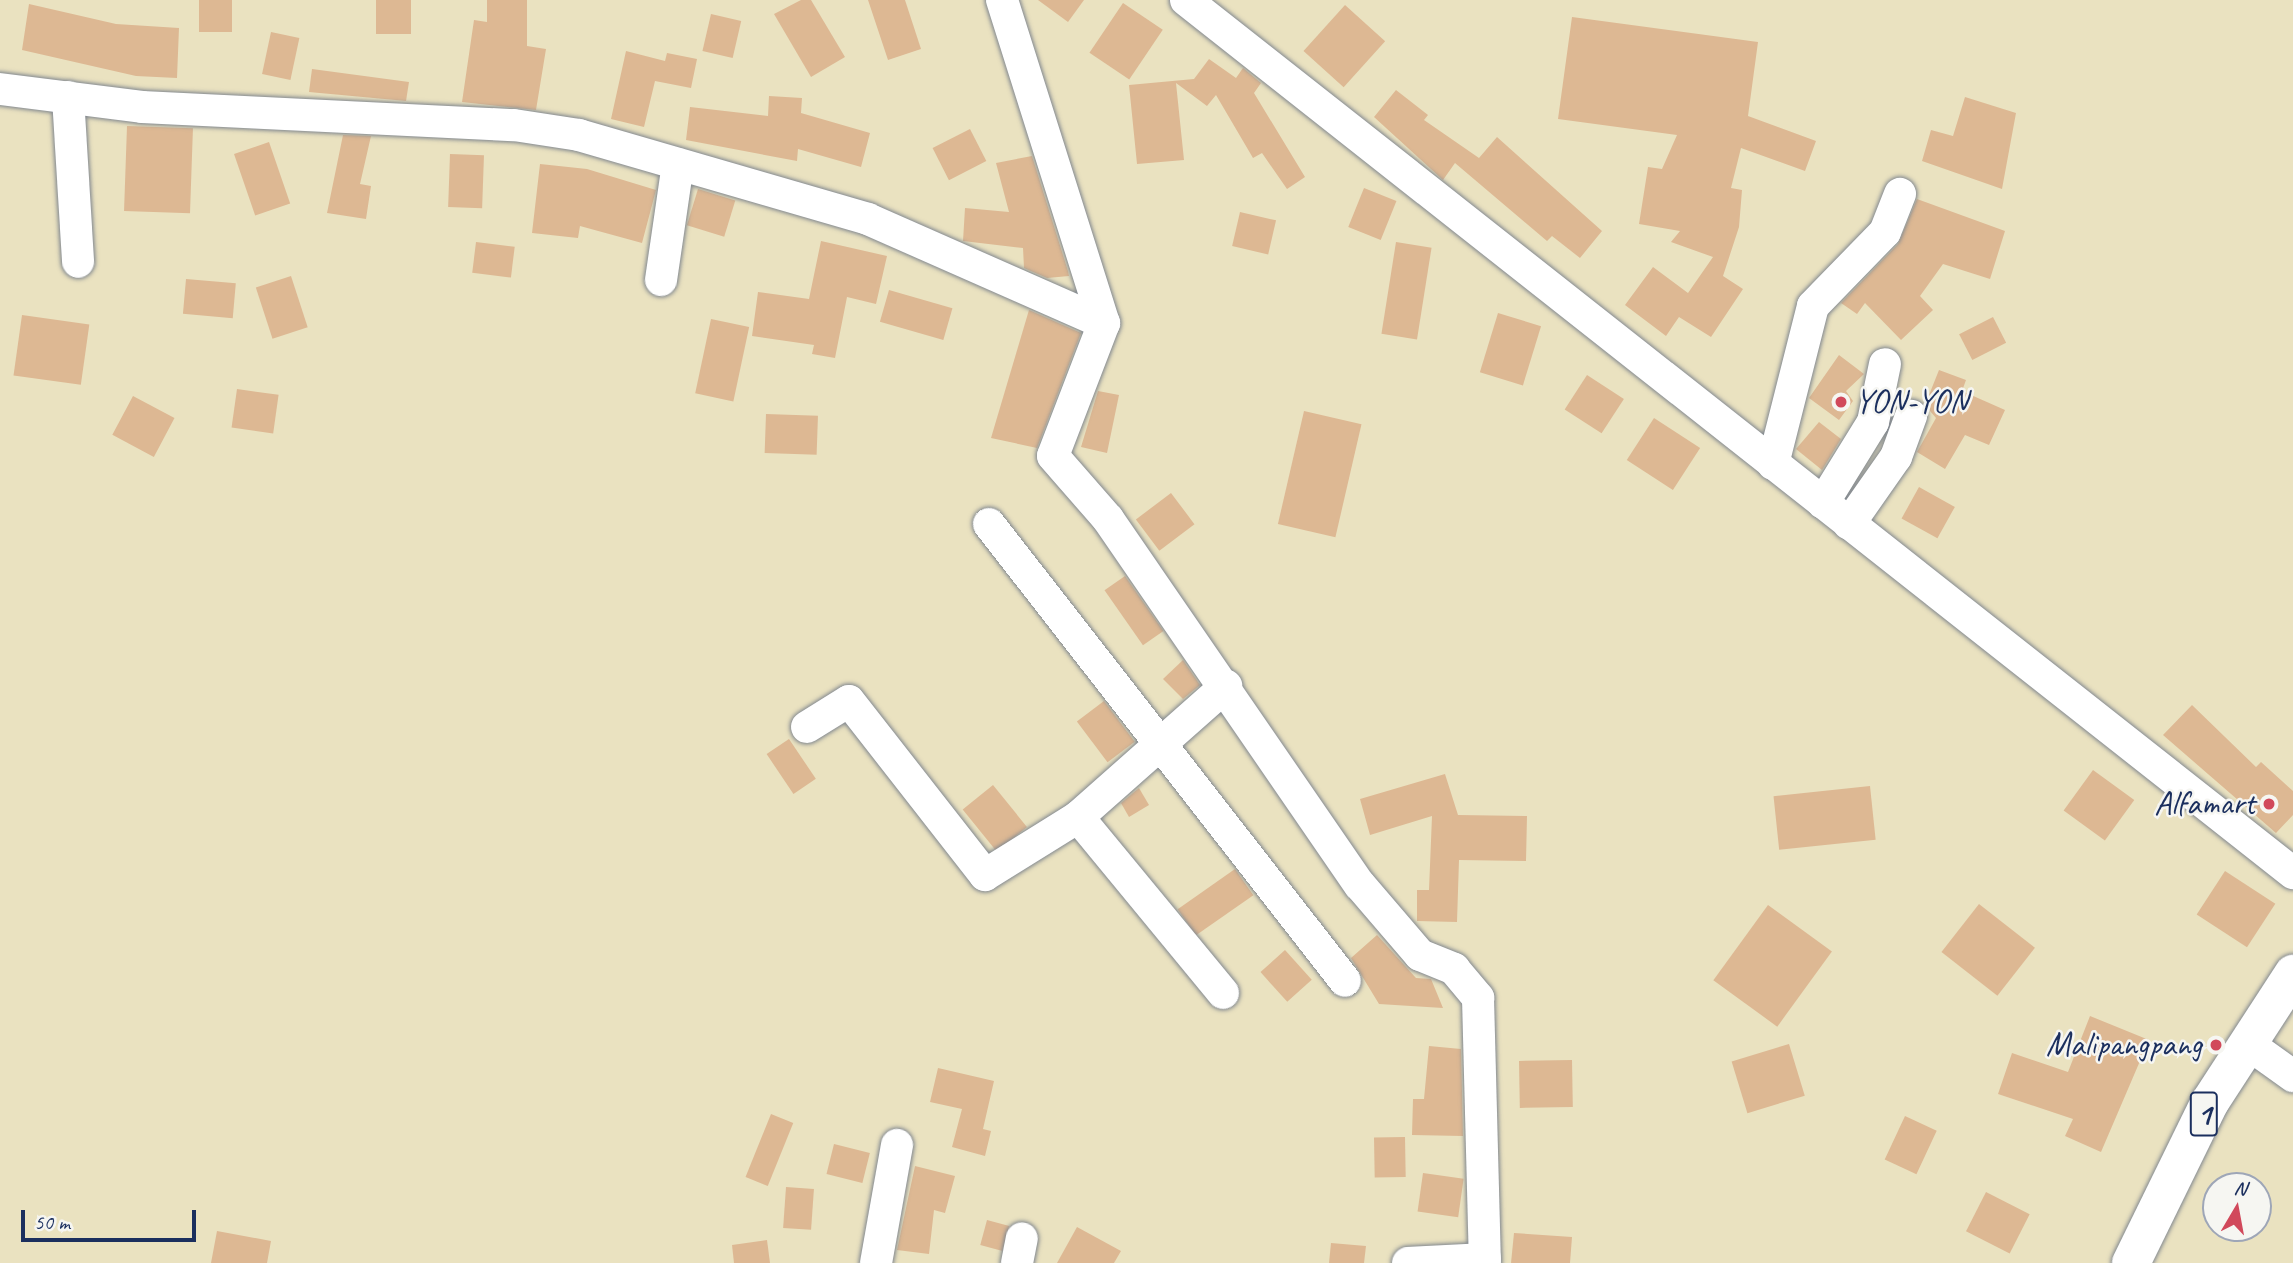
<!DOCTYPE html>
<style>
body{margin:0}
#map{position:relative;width:2293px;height:1263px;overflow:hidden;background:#eae2c0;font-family:Caveat,sans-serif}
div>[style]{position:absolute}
.building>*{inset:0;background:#ddb893;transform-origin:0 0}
.roads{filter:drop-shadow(0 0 2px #82888f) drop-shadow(0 0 2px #82888f)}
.minor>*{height:32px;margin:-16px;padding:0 16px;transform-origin:16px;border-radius:16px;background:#fff}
.highway>*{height:38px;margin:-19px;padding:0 19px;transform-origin:19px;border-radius:19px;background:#fff}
.dots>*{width:19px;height:19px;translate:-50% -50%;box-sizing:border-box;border:4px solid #f6f6f2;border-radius:50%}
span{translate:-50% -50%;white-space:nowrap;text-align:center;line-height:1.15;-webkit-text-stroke:5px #f6f6f2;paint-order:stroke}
.shield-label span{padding:2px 5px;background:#f6f6f2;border:2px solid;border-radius:5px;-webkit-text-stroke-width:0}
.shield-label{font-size:32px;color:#1b2f5e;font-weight:700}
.poi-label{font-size:33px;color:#1b2f5e}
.left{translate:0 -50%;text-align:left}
.right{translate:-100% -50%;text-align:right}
.north{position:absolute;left:2202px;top:1172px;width:70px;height:70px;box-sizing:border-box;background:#f6f6f2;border:2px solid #9ea6b7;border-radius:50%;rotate:10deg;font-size:19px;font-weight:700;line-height:28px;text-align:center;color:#1b2f5e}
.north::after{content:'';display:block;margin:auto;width:24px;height:32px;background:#d1495b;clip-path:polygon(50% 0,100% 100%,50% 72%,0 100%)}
.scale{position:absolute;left:21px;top:1210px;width:175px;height:32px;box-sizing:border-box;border:4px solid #1b2f5e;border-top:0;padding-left:9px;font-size:21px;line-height:24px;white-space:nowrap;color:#1b2f5e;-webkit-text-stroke:5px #f6f6f2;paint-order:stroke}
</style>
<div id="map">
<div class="building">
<div style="left:199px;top:0;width:33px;height:32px"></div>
<div style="left:376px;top:0;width:35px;height:34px"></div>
<div style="clip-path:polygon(487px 0,527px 0,527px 46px,546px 49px,536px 110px,462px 102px,474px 20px,487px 22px)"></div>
<div style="clip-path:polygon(801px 0,811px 0,845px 57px,811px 77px,774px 14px)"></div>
<div style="clip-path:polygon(868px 0,905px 0,921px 49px,888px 60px)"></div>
<div style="clip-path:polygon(1038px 0,1084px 0,1068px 22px)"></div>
<div style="left:1123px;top:3px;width:48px;height:60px;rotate:34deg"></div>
<div style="clip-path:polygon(29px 4px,116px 24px,179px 28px,177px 78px,136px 76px,22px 50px)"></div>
<div style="left:1345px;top:5px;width:54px;height:62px;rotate:42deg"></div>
<div style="left:711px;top:14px;width:31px;height:38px;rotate:13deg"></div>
<div style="clip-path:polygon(1572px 17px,1758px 42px,1748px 116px,1816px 141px,1805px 171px,1741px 148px,1731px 188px,1742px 190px,1739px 227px,1723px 276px,1743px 289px,1711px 337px,1679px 317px,1666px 336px,1625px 305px,1653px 267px,1688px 293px,1713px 257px,1671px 242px,1680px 231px,1639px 224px,1648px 167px,1662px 169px,1677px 135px,1558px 119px)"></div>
<div style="left:271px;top:32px;width:29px;height:43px;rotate:12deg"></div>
<div style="clip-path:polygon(626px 51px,665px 61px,667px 53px,697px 59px,691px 88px,655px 81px,644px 127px,611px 119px)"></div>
<div style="clip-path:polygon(1209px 59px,1236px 78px,1243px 68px,1261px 83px,1254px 93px,1305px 177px,1287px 189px,1262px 153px,1253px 158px,1216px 95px,1207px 106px,1176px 83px,1184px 160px,1137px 164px,1129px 85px,1194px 79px)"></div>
<div style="clip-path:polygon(312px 69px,409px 82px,406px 101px,309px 92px)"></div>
<div style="clip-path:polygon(1396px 90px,1428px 115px,1424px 120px,1479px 158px,1497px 137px,1602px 231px,1580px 258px,1552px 236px,1547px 241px,1455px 163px,1443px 180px,1374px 117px)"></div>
<div style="clip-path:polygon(769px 96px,802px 98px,801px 113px,870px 133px,861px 167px,798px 149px,797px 161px,686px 140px,690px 107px,768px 116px)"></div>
<div style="clip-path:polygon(1965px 97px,2016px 113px,2002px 189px,1922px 161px,1931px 130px,1953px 136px)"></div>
<div style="left:127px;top:126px;width:66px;height:85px;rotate:2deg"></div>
<div style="left:970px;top:129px;width:36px;height:42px;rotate:63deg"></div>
<div style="clip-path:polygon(343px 135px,371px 136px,360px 184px,371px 186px,366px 219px,327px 213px)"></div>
<div style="left:269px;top:142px;width:65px;height:37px;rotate:71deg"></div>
<div style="left:450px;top:154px;width:34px;height:53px;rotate:2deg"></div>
<div style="clip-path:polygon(1032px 156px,1068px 271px,1069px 276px,1047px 278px,1024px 268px,1023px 248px,963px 241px,965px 208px,1009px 212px,996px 163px)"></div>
<div style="clip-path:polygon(540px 164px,587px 169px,656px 190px,642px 243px,580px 226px,578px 238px,532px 233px)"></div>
<div style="left:1364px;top:188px;width:35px;height:42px;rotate:22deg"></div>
<div style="left:698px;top:189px;width:39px;height:38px;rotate:17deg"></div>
<div style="clip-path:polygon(1917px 199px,2005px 231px,1990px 279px,1943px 264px,1920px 296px,1933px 310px,1901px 340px,1865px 303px,1857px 314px,1841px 303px,1898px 244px)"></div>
<div style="left:1240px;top:212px;width:37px;height:35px;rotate:13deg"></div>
<div style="clip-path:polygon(821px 241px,887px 256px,876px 304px,847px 297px,835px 358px,812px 354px,814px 345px,752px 336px,758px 292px,809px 299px)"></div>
<div style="left:476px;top:242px;width:39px;height:31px;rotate:7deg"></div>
<div style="left:1396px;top:242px;width:36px;height:93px;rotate:9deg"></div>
<div style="left:291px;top:276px;width:54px;height:37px;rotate:72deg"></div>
<div style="left:186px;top:279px;width:50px;height:35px;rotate:5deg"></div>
<div style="left:889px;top:290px;width:66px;height:33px;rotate:16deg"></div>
<div style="clip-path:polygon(1029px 310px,1081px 333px,1037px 448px,991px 438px)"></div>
<div style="left:1498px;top:313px;width:45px;height:62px;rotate:17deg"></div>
<div style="left:22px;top:315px;width:68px;height:61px;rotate:8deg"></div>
<div style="left:1993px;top:317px;width:29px;height:38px;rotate:63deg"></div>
<div style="left:711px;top:319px;width:39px;height:76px;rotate:12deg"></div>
<div style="clip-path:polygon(1839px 355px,1864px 374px,1846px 391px,1853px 401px,1839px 420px,1809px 398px)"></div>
<div style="clip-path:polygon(1939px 370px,1966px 380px,1962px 391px,2005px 410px,1989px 445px,1965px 435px,1945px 469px,1917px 452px,1936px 418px,1925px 405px)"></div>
<div style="left:1587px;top:375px;width:44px;height:41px;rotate:33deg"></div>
<div style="left:237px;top:389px;width:42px;height:39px;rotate:8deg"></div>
<div style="clip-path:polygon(1098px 391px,1119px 395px,1107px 453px,1081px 447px)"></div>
<div style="left:133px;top:396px;width:47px;height:44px;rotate:28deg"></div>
<div style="left:1304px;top:411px;width:59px;height:116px;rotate:13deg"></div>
<div style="left:766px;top:414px;width:52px;height:39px;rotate:2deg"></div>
<div style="left:1654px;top:418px;width:55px;height:50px;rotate:33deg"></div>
<div style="clip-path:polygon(1819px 422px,1841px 439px,1822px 470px,1796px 449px)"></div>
<div style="left:1919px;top:487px;width:41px;height:36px;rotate:29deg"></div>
<div style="left:1171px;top:493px;width:39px;height:44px;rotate:53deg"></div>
<div style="left:1125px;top:576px;width:67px;height:25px;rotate:55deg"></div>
<div style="clip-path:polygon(1183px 660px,1200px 685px,1183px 699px,1163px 679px)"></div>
<div style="left:1104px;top:701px;width:51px;height:34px;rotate:53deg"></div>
<div style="clip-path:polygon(2192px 705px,2256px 767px,2261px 762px,2293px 791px,2293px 815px,2276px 833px,2163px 735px)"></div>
<div style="left:789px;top:739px;width:48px;height:27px;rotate:56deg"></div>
<div style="left:2093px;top:770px;width:51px;height:50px;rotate:36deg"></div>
<div style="clip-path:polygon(1445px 774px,1458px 815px,1527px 816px,1526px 861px,1459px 860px,1457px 922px,1417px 921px,1417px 890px,1429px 890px,1432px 816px,1370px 835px,1360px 799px)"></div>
<div style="left:993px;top:785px;width:54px;height:39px;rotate:51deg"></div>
<div style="left:1870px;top:786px;width:54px;height:97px;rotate:84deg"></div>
<div style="clip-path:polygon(1139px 788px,1149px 805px,1129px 817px,1121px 803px)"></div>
<div style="left:1235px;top:869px;width:32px;height:70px;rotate:55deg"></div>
<div style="left:2225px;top:871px;width:60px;height:52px;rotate:33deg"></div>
<div style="left:1979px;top:904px;width:71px;height:61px;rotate:38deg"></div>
<div style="left:1768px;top:905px;width:79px;height:93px;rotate:36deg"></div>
<div style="clip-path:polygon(1377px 935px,1416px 978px,1431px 979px,1443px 1008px,1379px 1004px,1351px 958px)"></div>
<div style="left:1285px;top:950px;width:40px;height:33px;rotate:48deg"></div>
<div style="clip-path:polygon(2090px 1016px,2149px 1040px,2101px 1152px,2065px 1136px,2073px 1119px,1998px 1094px,2012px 1053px,2068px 1072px)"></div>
<div style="left:1789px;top:1044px;width:54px;height:60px;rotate:73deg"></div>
<div style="clip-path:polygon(1429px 1046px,1461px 1049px,1463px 1136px,1412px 1135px,1413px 1099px,1424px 1099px)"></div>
<div style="left:1572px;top:1060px;width:47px;height:53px;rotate:89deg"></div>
<div style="clip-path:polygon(938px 1068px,994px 1081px,983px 1129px,991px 1131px,985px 1156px,952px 1147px,962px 1109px,930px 1102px)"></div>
<div style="left:771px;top:1114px;width:24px;height:68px;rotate:22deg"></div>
<div style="left:1905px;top:1116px;width:35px;height:48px;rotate:25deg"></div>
<div style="left:1405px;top:1137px;width:40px;height:31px;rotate:89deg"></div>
<div style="left:834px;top:1144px;width:37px;height:31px;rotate:14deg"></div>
<div style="clip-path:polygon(915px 1166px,955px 1176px,945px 1213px,934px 1210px,929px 1254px,897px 1250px)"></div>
<div style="left:1423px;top:1173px;width:41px;height:39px;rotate:8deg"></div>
<div style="left:786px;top:1187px;width:28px;height:41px;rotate:4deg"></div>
<div style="left:1986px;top:1192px;width:49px;height:44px;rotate:27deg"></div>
<div style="left:987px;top:1220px;width:23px;height:26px;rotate:15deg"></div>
<div style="clip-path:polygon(1077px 1227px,1121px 1251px,1114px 1263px,1057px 1263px)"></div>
<div style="clip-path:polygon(217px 1231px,271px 1241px,267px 1263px,211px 1263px)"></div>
<div style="clip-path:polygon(1514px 1233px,1572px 1237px,1570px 1263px,1511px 1263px)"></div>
<div style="clip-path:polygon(767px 1240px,770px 1263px,734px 1263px,732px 1245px)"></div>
<div style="clip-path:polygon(1331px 1243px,1366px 1246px,1364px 1263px,1329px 1263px)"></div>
</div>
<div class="roads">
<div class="minor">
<div style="left:1002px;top:0;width:339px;rotate:72.5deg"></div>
<div style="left:1104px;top:323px;width:142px;rotate:111deg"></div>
<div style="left:1053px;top:456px;width:84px;rotate:48.9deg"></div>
<div style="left:1108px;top:519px;width:444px;rotate:55.5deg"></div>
<div style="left:1360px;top:885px;width:92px;rotate:49.4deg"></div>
<div style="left:1420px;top:955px;width:37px;rotate:22deg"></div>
<div style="left:1454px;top:969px;width:38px;rotate:50deg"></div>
<div style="left:1478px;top:998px;width:265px;rotate:88.5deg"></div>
<div style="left:1186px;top:0;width:1410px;rotate:38.26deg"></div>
<div style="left:0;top:89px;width:143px;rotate:7.2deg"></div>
<div style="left:142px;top:107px;width:372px;rotate:2.8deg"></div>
<div style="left:514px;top:125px;width:66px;rotate:8.7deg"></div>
<div style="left:579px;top:135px;width:301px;rotate:16.2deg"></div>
<div style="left:868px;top:219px;width:258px;rotate:23.8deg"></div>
<div style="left:68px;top:97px;width:165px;rotate:86.5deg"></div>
<div style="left:661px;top:280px;width:117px;rotate:-81.7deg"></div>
<div style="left:1773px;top:464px;width:163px;rotate:-75.8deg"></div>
<div style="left:1813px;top:306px;width:103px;rotate:-45.8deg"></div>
<div style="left:1885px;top:232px;width:41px;rotate:-68.5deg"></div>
<div style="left:1823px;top:503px;width:95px;rotate:-58.3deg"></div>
<div style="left:1873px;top:422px;width:59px;rotate:-78.3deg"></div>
<div style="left:989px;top:524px;width:579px;rotate:52.08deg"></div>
<div style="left:1849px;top:524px;width:82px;rotate:-55deg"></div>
<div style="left:1896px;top:457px;width:44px;rotate:-69.9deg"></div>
<div style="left:807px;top:727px;width:49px;rotate:-31.8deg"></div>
<div style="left:849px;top:701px;width:221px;rotate:52deg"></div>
<div style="left:985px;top:875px;width:110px;rotate:-31.9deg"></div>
<div style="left:1078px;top:817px;width:198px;rotate:-41.5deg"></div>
<div style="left:1078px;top:817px;width:228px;rotate:50.5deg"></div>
<div style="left:2247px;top:1043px;width:57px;rotate:35.7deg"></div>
<div style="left:876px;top:1263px;width:120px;rotate:-79.9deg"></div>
<div style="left:1017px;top:1263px;width:25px;rotate:-79deg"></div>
<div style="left:1408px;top:1263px;width:77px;rotate:-3deg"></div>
</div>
<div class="highway">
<div style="left:2131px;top:1263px;width:179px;rotate:-63.9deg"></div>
<div style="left:2210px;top:1102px;width:153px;rotate:-57deg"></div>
</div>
</div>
<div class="dots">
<div style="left:1841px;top:402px;background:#d1495b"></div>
<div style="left:2269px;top:804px;background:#d1495b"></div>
<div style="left:2216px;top:1045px;background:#d1495b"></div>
</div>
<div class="shield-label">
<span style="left:2204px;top:1114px">1</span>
</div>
<div class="poi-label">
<span class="left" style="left:1855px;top:402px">YON-YON</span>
<span class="right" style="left:2255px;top:804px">Alfamart</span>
<span class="right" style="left:2202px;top:1045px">Malipangpang</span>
</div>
<div class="north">N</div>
<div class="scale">50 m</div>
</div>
